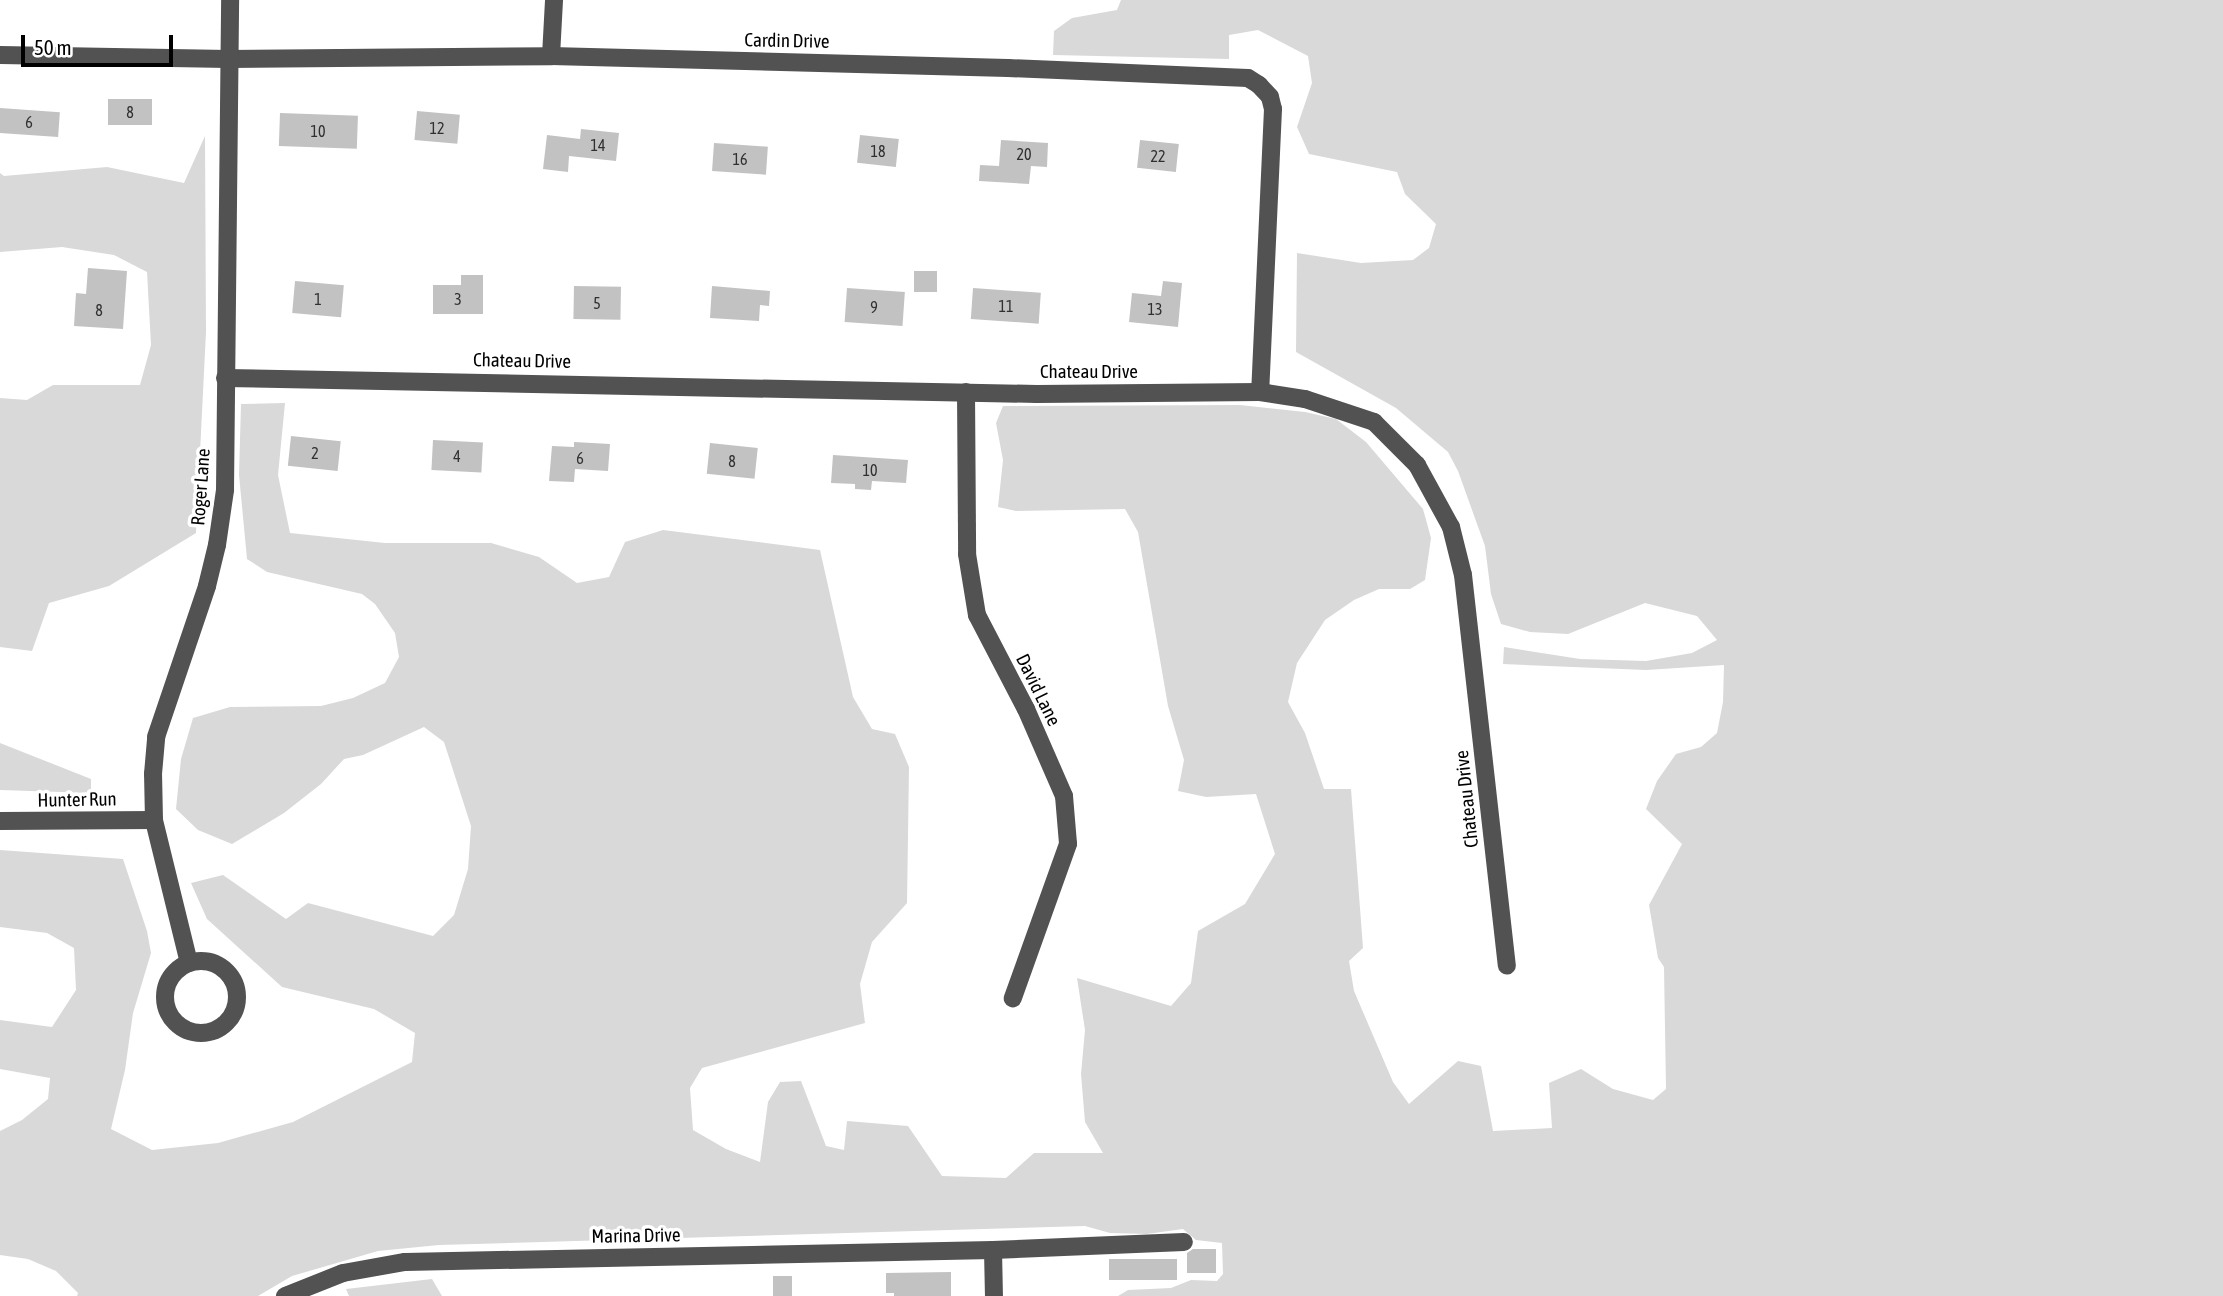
<!DOCTYPE html>
<style>
body{margin:0}
#map{position:relative;width:2223px;height:1296px;overflow:hidden;background:#fff;font-family:"Asap Condensed",sans-serif}
div>[style]{position:absolute}
.green>*{inset:0;background:#d9d9d9}
.building>*{inset:0;background:#c2c2c2;transform-origin:0 0}
.minor>*{height:18px;margin:-9px;padding:0 9px;transform-origin:9px;border-radius:9px;background:#525252}
.minor>.ring{margin:-9px;padding:0;box-sizing:content-box;background:none;border:18px solid #525252;border-radius:50%}
span{translate:-50% -50%;white-space:nowrap;text-align:center;line-height:1.15;-webkit-text-stroke:7px #fff;paint-order:stroke}
.number-label{font-size:16px;color:#303030}
.number-label span{-webkit-text-stroke-width:0}
.street-label{font-size:19px;color:#000}
.scale{position:absolute;left:21px;top:35px;width:152px;height:32px;box-sizing:border-box;border:4px solid #000;border-top:0;padding-left:9px;font-size:21px;line-height:24px;white-space:nowrap;color:#000;-webkit-text-stroke:5px #fff;paint-order:stroke}
</style>
<div id="map">
<div class="green">
<div style="clip-path:polygon(1121px 0,2223px 0,2223px 1296px,1118px 1296px,1128px 1290px,1171px 1288px,1191px 1280px,1217px 1281px,1223px 1274px,1222px 1243px,1196px 1240px,1183px 1229px,1147px 1234px,1110px 1233px,1085px 1226px,439px 1245px,378px 1251px,292px 1276px,258px 1296px,77px 1296px,78px 1293px,56px 1271px,28px 1259px,0 1255px,0 1131px,22px 1120px,48px 1099px,50px 1078px,0 1069px,0 1020px,52px 1027px,76px 990px,74px 948px,47px 933px,0 927px,0 850px,123px 859px,147px 931px,151px 953px,133px 1013px,125px 1070px,111px 1129px,152px 1150px,218px 1143px,293px 1122px,412px 1062px,415px 1033px,374px 1009px,282px 987px,207px 919px,191px 883px,223px 875px,286px 919px,308px 903px,433px 936px,454px 915px,468px 869px,471px 826px,444px 742px,424px 727px,363px 755px,344px 759px,321px 784px,284px 813px,232px 844px,198px 830px,176px 809px,181px 759px,193px 718px,230px 707px,321px 706px,353px 698px,385px 683px,399px 657px,395px 633px,375px 604px,362px 594px,267px 572px,247px 559px,239px 475px,241px 404px,285px 403px,278px 475px,290px 533px,385px 543px,491px 543px,539px 557px,577px 583px,609px 577px,625px 542px,663px 530px,820px 550px,853px 697px,872px 729px,895px 734px,909px 767px,907px 903px,872px 942px,860px 984px,865px 1023px,702px 1068px,690px 1088px,693px 1130px,726px 1149px,760px 1162px,768px 1102px,780px 1082px,801px 1081px,826px 1146px,844px 1150px,847px 1121px,908px 1126px,942px 1176px,1006px 1178px,1034px 1153px,1103px 1153px,1085px 1122px,1081px 1074px,1085px 1030px,1077px 978px,1171px 1006px,1191px 983px,1198px 931px,1245px 904px,1275px 854px,1256px 794px,1206px 797px,1178px 791px,1184px 760px,1168px 706px,1138px 532px,1125px 509px,1016px 511px,998px 507px,1003px 460px,996px 423px,1003px 406px,1240px 405px,1305px 412px,1336px 419px,1366px 442px,1423px 509px,1431px 538px,1425px 580px,1410px 589px,1379px 589px,1354px 600px,1325px 620px,1297px 663px,1288px 702px,1305px 733px,1324px 789px,1351px 789px,1363px 948px,1349px 961px,1354px 991px,1393px 1082px,1409px 1104px,1458px 1061px,1481px 1066px,1493px 1131px,1552px 1128px,1549px 1083px,1581px 1069px,1613px 1089px,1653px 1100px,1666px 1089px,1664px 967px,1658px 958px,1649px 905px,1682px 844px,1646px 809px,1657px 781px,1676px 754px,1701px 747px,1717px 733px,1723px 702px,1724px 665px,1646px 670px,1503px 664px,1504px 647px,1580px 659px,1646px 661px,1692px 653px,1717px 640px,1697px 616px,1645px 603px,1568px 634px,1530px 632px,1501px 624px,1491px 594px,1485px 546px,1458px 471px,1448px 452px,1396px 408px,1296px 352px,1297px 253px,1361px 263px,1413px 260px,1429px 248px,1436px 224px,1405px 194px,1397px 172px,1309px 154px,1297px 127px,1312px 83px,1308px 56px,1258px 30px,1229px 35px,1229px 59px,1053px 55px,1054px 31px,1072px 18px,1117px 10px)"></div>
<div style="clip-path:polygon(205px 136px,206px 332px,196px 533px,109px 586px,49px 603px,32px 651px,0 647px,0 398px,27px 400px,53px 385px,140px 385px,151px 345px,147px 272px,114px 255px,62px 247px,0 252px,0 173px,4px 176px,107px 167px,184px 183px)"></div>
<div style="clip-path:polygon(0 743px,91px 779px,91px 793px,0 790px)"></div>
<div style="clip-path:polygon(432px 1279px,442px 1296px,349px 1296px,346px 1289px)"></div>
</div>
<div class="building">
<div style="left:152px;top:99px;width:26px;height:44px;rotate:90deg"></div>
<div style="left:0;top:108px;width:60px;height:25px;rotate:4deg"></div>
<div style="left:417px;top:111px;width:43px;height:29px;rotate:5deg"></div>
<div style="left:280px;top:113px;width:78px;height:33px;rotate:2deg"></div>
<div style="clip-path:polygon(581px 129px,619px 133px,616px 161px,569px 156px,568px 172px,543px 169px,547px 135px,580px 139px)"></div>
<div style="left:860px;top:135px;width:39px;height:28px;rotate:6deg"></div>
<div style="clip-path:polygon(1001px 140px,1048px 143px,1047px 167px,1031px 166px,1029px 184px,979px 181px,980px 165px,999px 166px)"></div>
<div style="left:1140px;top:140px;width:39px;height:28px;rotate:6deg"></div>
<div style="left:714px;top:143px;width:54px;height:28px;rotate:4deg"></div>
<div style="clip-path:polygon(88px 268px,127px 271px,123px 329px,74px 326px,76px 293px,86px 294px)"></div>
<div style="left:914px;top:271px;width:23px;height:21px"></div>
<div style="clip-path:polygon(461px 275px,483px 275px,483px 314px,433px 314px,433px 285px,461px 285px)"></div>
<div style="left:295px;top:281px;width:49px;height:32px;rotate:5deg"></div>
<div style="clip-path:polygon(1163px 281px,1182px 283px,1178px 327px,1129px 322px,1132px 293px,1161px 296px)"></div>
<div style="left:574px;top:286px;width:47px;height:33px;rotate:1deg"></div>
<div style="clip-path:polygon(712px 286px,770px 291px,769px 306px,760px 305px,759px 321px,710px 318px)"></div>
<div style="left:847px;top:288px;width:58px;height:34px;rotate:4deg"></div>
<div style="left:973px;top:288px;width:68px;height:31px;rotate:4deg"></div>
<div style="left:291px;top:436px;width:50px;height:30px;rotate:6deg"></div>
<div style="left:433px;top:440px;width:50px;height:30px;rotate:3deg"></div>
<div style="clip-path:polygon(574px 442px,610px 444px,608px 471px,575px 469px,574px 482px,549px 481px,552px 446px,574px 447px)"></div>
<div style="left:710px;top:443px;width:48px;height:31px;rotate:6deg"></div>
<div style="clip-path:polygon(833px 455px,908px 460px,906px 483px,872px 481px,871px 490px,855px 489px,855px 484px,831px 483px)"></div>
<div style="clip-path:polygon(1193px 1249px,1216px 1249px,1216px 1273px,1187px 1273px,1187px 1253px)"></div>
<div style="left:1177px;top:1259px;width:21px;height:68px;rotate:90deg"></div>
<div style="clip-path:polygon(951px 1272px,951px 1296px,894px 1296px,894px 1293px,886px 1293px,886px 1273px)"></div>
<div style="left:773px;top:1276px;width:19px;height:20px"></div>
</div>
<div class="minor">
<div style="left:0;top:55px;width:228px;rotate:1deg"></div>
<div style="left:228px;top:59px;width:323px;rotate:-0.5deg"></div>
<div style="left:551px;top:56px;width:457px;rotate:1.5deg"></div>
<div style="left:1008px;top:68px;width:240px;rotate:2.4deg"></div>
<div style="left:1248px;top:78px;width:13px;rotate:32deg"></div>
<div style="left:1259px;top:85px;width:16px;rotate:47deg"></div>
<div style="left:1270px;top:97px;width:12px;rotate:76deg"></div>
<div style="left:1273px;top:109px;width:283px;rotate:92.6deg"></div>
<div style="left:551px;top:56px;width:56px;rotate:-86.9deg"></div>
<div style="left:225px;top:378px;width:812px;rotate:1.13deg"></div>
<div style="left:1037px;top:394px;width:223px;rotate:-0.5deg"></div>
<div style="left:1260px;top:392px;width:46px;rotate:8.8deg"></div>
<div style="left:1305px;top:399px;width:73px;rotate:18.4deg"></div>
<div style="left:1374px;top:422px;width:61px;rotate:45deg"></div>
<div style="left:1417px;top:465px;width:71px;rotate:61.3deg"></div>
<div style="left:1451px;top:527px;width:49px;rotate:76deg"></div>
<div style="left:1463px;top:575px;width:393px;rotate:83.6deg"></div>
<div style="left:966px;top:392px;width:162px;rotate:89.6deg"></div>
<div style="left:967px;top:554px;width:62px;rotate:80.7deg"></div>
<div style="left:977px;top:615px;width:106px;rotate:62.5deg"></div>
<div style="left:1026px;top:709px;width:95px;rotate:66.4deg"></div>
<div style="left:1064px;top:796px;width:48px;rotate:85.2deg"></div>
<div style="left:1068px;top:844px;width:164px;rotate:109.7deg"></div>
<div style="left:0;top:821px;width:154px;rotate:-0.4deg"></div>
<div class="ring" style="left:165px;top:961px;width:54px;height:54px"></div>
<div style="left:189px;top:963px;width:147px;rotate:-103.8deg"></div>
<div style="left:154px;top:820px;width:46px;rotate:-91.2deg"></div>
<div style="left:153px;top:774px;width:37px;rotate:-85deg"></div>
<div style="left:156px;top:737px;width:159px;rotate:-71.3deg"></div>
<div style="left:207px;top:586px;width:42px;rotate:-76.3deg"></div>
<div style="left:217px;top:545px;width:56px;rotate:-81.7deg"></div>
<div style="left:225px;top:490px;width:490px;rotate:-89.4deg"></div>
<div style="left:993px;top:1250px;width:46px;rotate:88.8deg"></div>
<div style="left:285px;top:1296px;width:62px;rotate:-21.6deg"></div>
<div style="left:343px;top:1273px;width:63px;rotate:-10.1deg"></div>
<div style="left:405px;top:1262px;width:588px;rotate:-1.17deg"></div>
<div style="left:993px;top:1250px;width:191px;rotate:-2.4deg"></div>
</div>
<div class="number-label">
<span style="left:130px;top:112px">8</span>
<span style="left:29px;top:122px">6</span>
<span style="left:437px;top:128px">12</span>
<span style="left:318px;top:131px">10</span>
<span style="left:598px;top:145px">14</span>
<span style="left:878px;top:151px">18</span>
<span style="left:1024px;top:154px">20</span>
<span style="left:1158px;top:156px">22</span>
<span style="left:740px;top:159px">16</span>
<span style="left:318px;top:299px">1</span>
<span style="left:458px;top:299px">3</span>
<span style="left:597px;top:303px">5</span>
<span style="left:1006px;top:306px">11</span>
<span style="left:874px;top:307px">9</span>
<span style="left:1155px;top:309px">13</span>
<span style="left:99px;top:310px">8</span>
<span style="left:315px;top:453px">2</span>
<span style="left:457px;top:456px">4</span>
<span style="left:580px;top:458px">6</span>
<span style="left:732px;top:461px">8</span>
<span style="left:870px;top:470px">10</span>
</div>
<div class="street-label">
<span style="left:787px;top:41px;rotate:1deg">Cardin Drive</span>
<span style="left:522px;top:361px;rotate:1deg">Chateau Drive</span>
<span style="left:1089px;top:372px">Chateau Drive</span>
<span style="left:201px;top:487px;rotate:-86deg">Roger Lane</span>
<span style="left:1038px;top:690px;rotate:64deg">David Lane</span>
<span style="left:1467px;top:799px;rotate:-96deg">Chateau Drive</span>
<span style="left:77px;top:800px;rotate:-1deg">Hunter Run</span>
<span style="left:636px;top:1236px;rotate:-1deg">Marina Drive</span>
</div>
<div class="scale">50 m</div>
</div>
